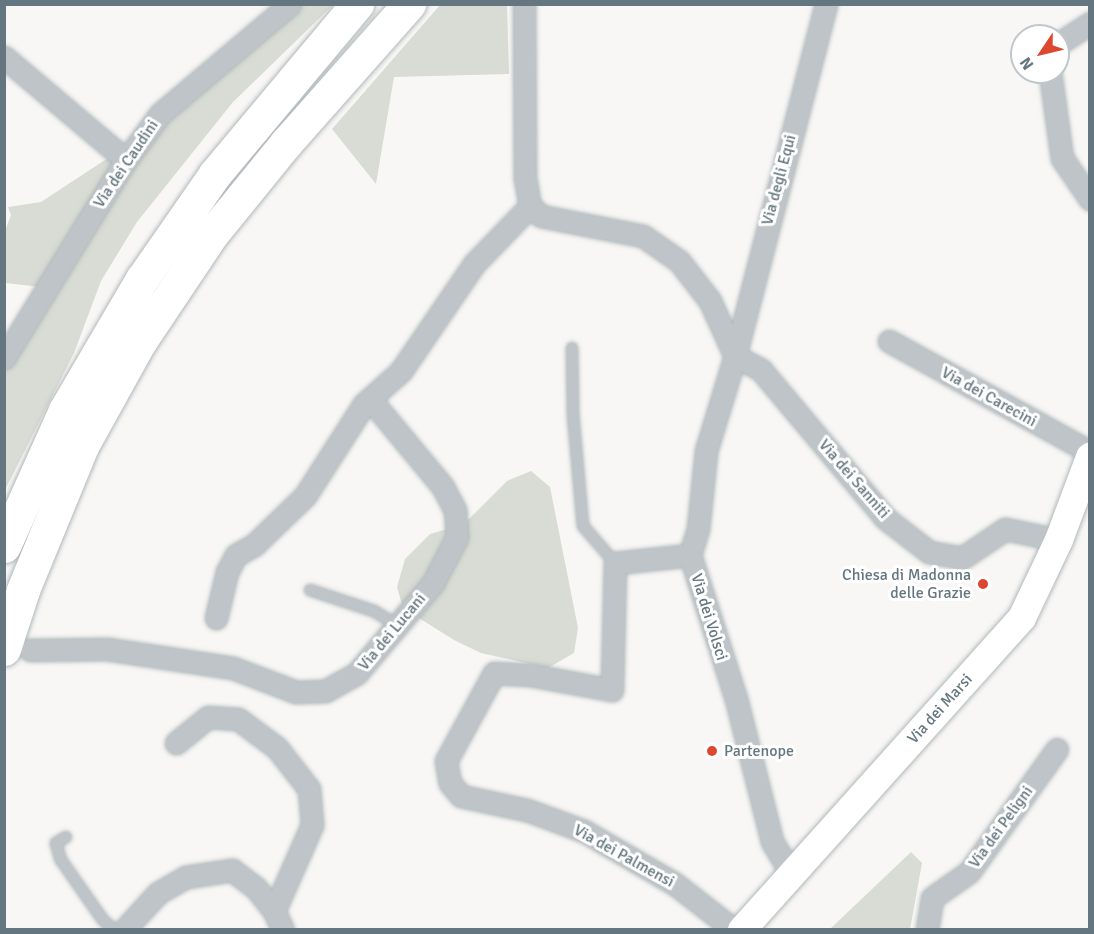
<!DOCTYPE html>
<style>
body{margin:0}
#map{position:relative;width:1094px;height:934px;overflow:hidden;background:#f8f7f5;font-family:Signika,sans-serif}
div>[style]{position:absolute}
.green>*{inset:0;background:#d8dcd4}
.roads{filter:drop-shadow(0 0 2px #b1b8bb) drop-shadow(0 0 2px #b1b8bb)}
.lane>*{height:10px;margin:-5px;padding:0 5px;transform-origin:5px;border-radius:5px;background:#bec4c7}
.street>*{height:21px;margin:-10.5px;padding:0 10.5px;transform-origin:10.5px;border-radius:10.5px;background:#bec4c7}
.secondary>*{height:28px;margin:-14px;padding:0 14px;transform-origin:14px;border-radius:14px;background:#fff}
.highway>*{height:33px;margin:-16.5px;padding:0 16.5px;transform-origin:16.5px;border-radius:16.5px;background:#fff}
.dots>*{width:16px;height:16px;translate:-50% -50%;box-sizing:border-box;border:3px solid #fff;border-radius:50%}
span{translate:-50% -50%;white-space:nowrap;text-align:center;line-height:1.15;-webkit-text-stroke:6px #fff;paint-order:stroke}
.street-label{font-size:16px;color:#64767f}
.poi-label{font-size:16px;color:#64767f}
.right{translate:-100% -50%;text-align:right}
.left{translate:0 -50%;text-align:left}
.frame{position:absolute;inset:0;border:6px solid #64767f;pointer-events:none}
.north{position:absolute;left:1010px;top:24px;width:60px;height:60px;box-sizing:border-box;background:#fff;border:2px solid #c1c8cc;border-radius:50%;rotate:235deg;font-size:16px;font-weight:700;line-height:24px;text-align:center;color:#64767f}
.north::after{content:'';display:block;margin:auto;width:21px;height:27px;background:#dd462f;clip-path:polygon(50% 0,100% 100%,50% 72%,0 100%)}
</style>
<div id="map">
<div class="green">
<div style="clip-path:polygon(303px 5px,333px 5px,233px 102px,137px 222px,101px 281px,74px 353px,5px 490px,6px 365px,147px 140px)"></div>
<div style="clip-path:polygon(440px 5px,507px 5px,509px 74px,394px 77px,376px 184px,332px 129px)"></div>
<div style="clip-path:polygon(111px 156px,119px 164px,42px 287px,5px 283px,5px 231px,11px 215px,8px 207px,41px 202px)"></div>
<div style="clip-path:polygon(531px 471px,550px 487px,578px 628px,574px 653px,548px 668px,481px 653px,454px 640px,403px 608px,397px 587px,405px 559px,430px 534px,464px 524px,507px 481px)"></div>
<div style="clip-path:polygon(911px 852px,922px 863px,910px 929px,830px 929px)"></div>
</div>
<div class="roads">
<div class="lane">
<div style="left:572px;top:348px;width:66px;rotate:89.1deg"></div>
<div style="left:573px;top:414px;width:112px;rotate:84.9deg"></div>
<div style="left:583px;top:526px;width:49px;rotate:49.1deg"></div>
<div style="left:310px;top:590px;width:67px;rotate:18.2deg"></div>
<div style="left:374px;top:611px;width:28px;rotate:32deg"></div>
<div style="left:66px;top:837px;width:12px;rotate:149deg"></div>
<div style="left:56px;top:843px;width:18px;rotate:74deg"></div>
<div style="left:61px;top:860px;width:73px;rotate:55deg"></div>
<div style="left:103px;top:920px;width:15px;rotate:42deg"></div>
</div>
<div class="street">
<div style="left:524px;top:4px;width:174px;rotate:89.7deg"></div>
<div style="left:525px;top:178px;width:28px;rotate:80deg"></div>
<div style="left:1058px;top:44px;width:38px;rotate:-33deg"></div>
<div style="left:4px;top:57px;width:160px;rotate:40.2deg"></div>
<div style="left:1050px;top:72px;width:87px;rotate:82.1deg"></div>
<div style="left:1062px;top:158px;width:50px;rotate:55.7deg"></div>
<div style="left:530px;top:206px;width:15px;rotate:42deg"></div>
<div style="left:541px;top:216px;width:104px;rotate:11.1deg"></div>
<div style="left:643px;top:236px;width:44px;rotate:34.8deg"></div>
<div style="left:679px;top:261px;width:51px;rotate:52.2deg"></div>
<div style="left:710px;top:301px;width:60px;rotate:65.6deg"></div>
<div style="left:889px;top:341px;width:230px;rotate:28.9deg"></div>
<div style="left:735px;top:356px;width:30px;rotate:28deg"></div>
<div style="left:761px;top:370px;width:193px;rotate:50deg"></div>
<div style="left:885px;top:518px;width:56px;rotate:37.7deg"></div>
<div style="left:929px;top:552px;width:34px;rotate:10deg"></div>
<div style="left:962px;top:558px;width:52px;rotate:-34deg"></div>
<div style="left:1005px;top:529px;width:55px;rotate:11.5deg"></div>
<div style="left:4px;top:358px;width:233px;rotate:-58.4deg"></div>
<div style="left:126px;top:160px;width:57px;rotate:-53.5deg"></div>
<div style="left:160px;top:114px;width:170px;rotate:-40.2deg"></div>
<div style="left:690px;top:555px;width:75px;rotate:173.9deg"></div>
<div style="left:615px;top:563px;width:127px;rotate:91.4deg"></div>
<div style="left:612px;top:690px;width:82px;rotate:-169.5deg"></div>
<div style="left:531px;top:675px;width:37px;rotate:-177deg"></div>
<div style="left:494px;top:673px;width:100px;rotate:118.6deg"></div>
<div style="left:446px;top:761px;width:22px;rotate:80deg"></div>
<div style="left:450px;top:783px;width:17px;rotate:50deg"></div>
<div style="left:461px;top:796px;width:67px;rotate:12deg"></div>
<div style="left:527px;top:810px;width:61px;rotate:20.2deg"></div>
<div style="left:584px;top:831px;width:105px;rotate:30.2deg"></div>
<div style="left:675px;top:884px;width:75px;rotate:37.9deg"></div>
<div style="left:216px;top:618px;width:47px;rotate:-76.6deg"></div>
<div style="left:227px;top:572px;width:19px;rotate:-62deg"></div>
<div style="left:236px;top:555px;width:21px;rotate:-29deg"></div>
<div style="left:254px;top:545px;width:71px;rotate:-43.9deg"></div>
<div style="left:305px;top:496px;width:109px;rotate:-57.3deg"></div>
<div style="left:364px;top:404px;width:50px;rotate:-41.7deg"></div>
<div style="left:401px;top:371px;width:130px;rotate:-55.7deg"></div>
<div style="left:474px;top:264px;width:81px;rotate:-46deg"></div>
<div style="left:30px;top:650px;width:77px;rotate:-0.7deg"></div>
<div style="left:107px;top:649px;width:127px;rotate:8.6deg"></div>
<div style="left:233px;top:668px;width:67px;rotate:20.9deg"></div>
<div style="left:296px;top:692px;width:29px;rotate:-2deg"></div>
<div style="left:325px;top:691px;width:37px;rotate:-29deg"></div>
<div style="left:357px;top:673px;width:118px;rotate:-49.8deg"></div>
<div style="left:433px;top:583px;width:52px;rotate:-62.4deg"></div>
<div style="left:457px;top:537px;width:27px;rotate:-94deg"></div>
<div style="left:455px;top:510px;width:26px;rotate:-118deg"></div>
<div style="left:443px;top:487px;width:114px;rotate:-129.7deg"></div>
<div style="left:176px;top:743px;width:41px;rotate:-39.1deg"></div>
<div style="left:208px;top:717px;width:30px;rotate:4deg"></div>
<div style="left:238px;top:719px;width:49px;rotate:36.6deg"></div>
<div style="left:277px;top:748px;width:52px;rotate:52deg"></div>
<div style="left:309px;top:789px;width:36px;rotate:85deg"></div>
<div style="left:312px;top:825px;width:94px;rotate:113.8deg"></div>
<div style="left:791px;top:873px;width:37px;rotate:-121deg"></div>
<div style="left:772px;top:841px;width:146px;rotate:-104.2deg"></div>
<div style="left:736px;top:699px;width:151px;rotate:-107.7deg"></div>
<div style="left:690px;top:555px;width:27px;rotate:-73deg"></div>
<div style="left:698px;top:529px;width:78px;rotate:-84.1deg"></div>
<div style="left:706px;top:451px;width:99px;rotate:-73deg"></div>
<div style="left:735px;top:356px;width:364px;rotate:-75.5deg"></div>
<div style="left:124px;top:930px;width:50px;rotate:-47.4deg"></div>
<div style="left:158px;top:893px;width:32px;rotate:-30deg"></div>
<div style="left:186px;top:877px;width:47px;rotate:-8.7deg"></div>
<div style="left:232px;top:870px;width:30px;rotate:37deg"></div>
<div style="left:256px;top:888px;width:29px;rotate:52deg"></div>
<div style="left:274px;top:911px;width:21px;rotate:65deg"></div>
<div style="left:927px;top:930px;width:32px;rotate:-81deg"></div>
<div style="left:932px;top:898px;width:45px;rotate:-35.1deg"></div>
<div style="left:969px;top:872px;width:151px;rotate:-54.4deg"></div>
</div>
<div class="secondary">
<div style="left:742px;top:930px;width:419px;rotate:-48.1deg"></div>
<div style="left:1022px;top:618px;width:86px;rotate:-64.6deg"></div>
<div style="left:1059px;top:540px;width:89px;rotate:-69.5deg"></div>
</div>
<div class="highway">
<div style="left:4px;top:546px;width:149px;rotate:-65.8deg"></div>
<div style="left:65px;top:410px;width:152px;rotate:-59.6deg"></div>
<div style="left:142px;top:279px;width:128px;rotate:-55.2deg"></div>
<div style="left:215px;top:174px;width:222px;rotate:-50.1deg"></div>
<div style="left:4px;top:649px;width:62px;rotate:-72.1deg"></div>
<div style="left:23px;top:590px;width:156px;rotate:-67.7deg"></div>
<div style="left:82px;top:446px;width:118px;rotate:-61deg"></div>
<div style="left:139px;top:343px;width:131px;rotate:-56.2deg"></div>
<div style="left:212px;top:234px;width:117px;rotate:-50.9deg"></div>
<div style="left:286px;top:143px;width:186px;rotate:-48.5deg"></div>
</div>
</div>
<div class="dots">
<div style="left:983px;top:584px;background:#dd462f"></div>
<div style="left:712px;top:751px;background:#dd462f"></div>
</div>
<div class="street-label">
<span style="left:126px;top:164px;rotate:-56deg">Via dei Caudini</span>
<span style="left:779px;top:180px;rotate:-75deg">Via degli Equi</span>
<span style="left:989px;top:397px;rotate:29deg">Via dei Carecini</span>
<span style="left:854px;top:479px;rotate:49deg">Via dei Sanniti</span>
<span style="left:709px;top:617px;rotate:73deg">Via dei Volsci</span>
<span style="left:392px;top:632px;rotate:-50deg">Via dei Lucani</span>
<span style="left:940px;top:709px;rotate:-48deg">Via dei Marsi</span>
<span style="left:1001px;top:827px;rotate:-54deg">Via dei Peligni</span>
<span style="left:624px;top:856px;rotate:29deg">Via dei Palmensi</span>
</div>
<div class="poi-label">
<span class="right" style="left:971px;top:584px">Chiesa di Madonna<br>delle Grazie</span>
<span class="left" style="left:724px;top:751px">Partenope</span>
</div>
<div class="frame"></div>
<div class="north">N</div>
</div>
